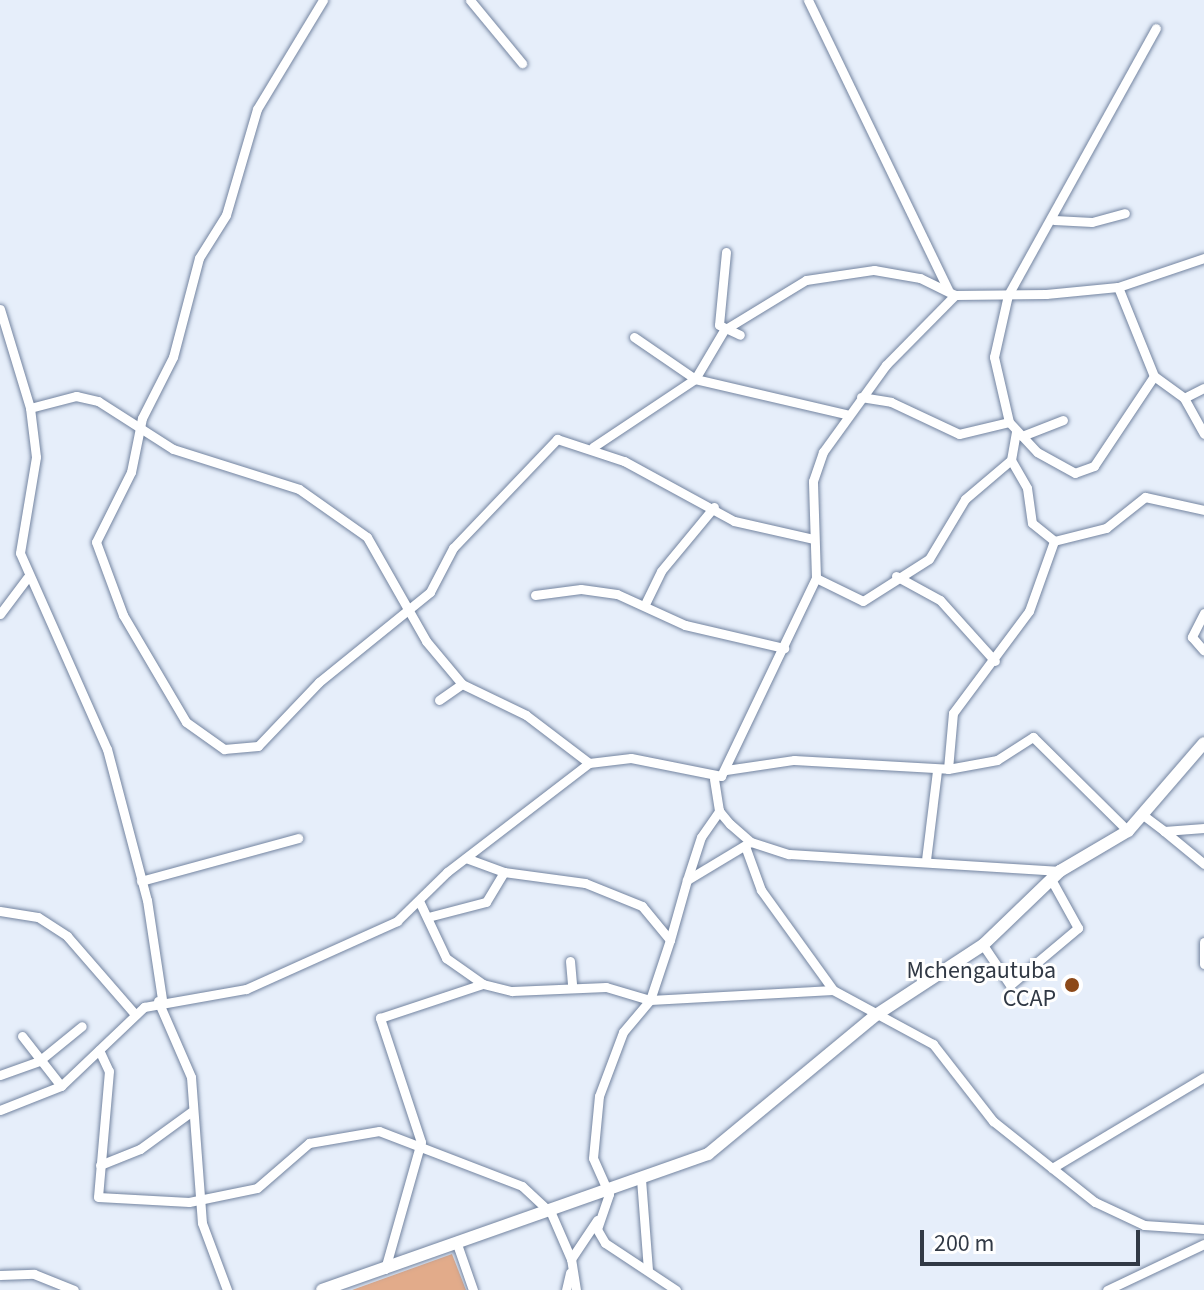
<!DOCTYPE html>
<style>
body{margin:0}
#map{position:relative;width:1204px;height:1290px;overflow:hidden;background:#e6eefa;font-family:"Source Sans 3",sans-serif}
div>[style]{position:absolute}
.forest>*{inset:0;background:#e2ab8a}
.roads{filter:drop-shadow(0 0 2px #7384a0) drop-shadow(0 0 2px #7384a0)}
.street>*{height:9px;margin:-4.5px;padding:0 4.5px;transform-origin:4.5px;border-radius:4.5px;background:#fff}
.secondary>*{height:12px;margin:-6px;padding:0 6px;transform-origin:6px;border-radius:6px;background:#fff}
.dots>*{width:22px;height:22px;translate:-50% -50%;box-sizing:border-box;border:4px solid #fff;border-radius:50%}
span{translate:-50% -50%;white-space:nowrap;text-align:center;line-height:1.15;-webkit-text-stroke:6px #fff;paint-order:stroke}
.poi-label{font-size:24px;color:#313945}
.right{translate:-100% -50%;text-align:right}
.scale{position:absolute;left:920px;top:1230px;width:220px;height:36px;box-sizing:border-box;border:4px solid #313945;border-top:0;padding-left:10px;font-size:24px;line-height:28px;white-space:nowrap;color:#313945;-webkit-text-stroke:6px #fff;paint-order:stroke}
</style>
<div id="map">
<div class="forest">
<div style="clip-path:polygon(452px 1254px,466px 1290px,352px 1290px)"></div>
</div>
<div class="roads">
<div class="street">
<div style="left:323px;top:0;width:127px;rotate:121.2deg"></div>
<div style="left:257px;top:109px;width:110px;rotate:106.3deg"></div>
<div style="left:226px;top:215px;width:51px;rotate:122.1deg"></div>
<div style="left:199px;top:258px;width:102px;rotate:104.7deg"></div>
<div style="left:173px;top:357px;width:68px;rotate:116.9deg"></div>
<div style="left:142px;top:418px;width:55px;rotate:101.5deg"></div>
<div style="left:131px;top:472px;width:78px;rotate:116.6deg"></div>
<div style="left:96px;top:542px;width:78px;rotate:69.7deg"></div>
<div style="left:123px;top:615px;width:124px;rotate:59.5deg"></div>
<div style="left:186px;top:722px;width:47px;rotate:35.4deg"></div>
<div style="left:224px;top:749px;width:34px;rotate:-5deg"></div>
<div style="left:258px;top:746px;width:88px;rotate:-46.4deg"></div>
<div style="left:319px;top:682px;width:143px;rotate:-39deg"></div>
<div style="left:430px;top:592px;width:50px;rotate:-62.4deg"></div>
<div style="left:453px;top:548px;width:151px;rotate:-46.3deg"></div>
<div style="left:557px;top:439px;width:71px;rotate:18.2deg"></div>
<div style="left:624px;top:461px;width:125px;rotate:28.6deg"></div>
<div style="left:734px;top:521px;width:81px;rotate:12.8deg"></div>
<div style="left:470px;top:0;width:82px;rotate:50.5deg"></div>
<div style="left:808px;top:0;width:322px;rotate:64.2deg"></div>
<div style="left:1054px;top:220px;width:38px;rotate:3deg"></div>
<div style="left:1092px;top:222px;width:34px;rotate:-15deg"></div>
<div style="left:726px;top:252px;width:73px;rotate:95.5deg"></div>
<div style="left:719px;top:325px;width:23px;rotate:25deg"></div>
<div style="left:1118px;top:287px;width:96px;rotate:68deg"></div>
<div style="left:1154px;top:376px;width:37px;rotate:36deg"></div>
<div style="left:1184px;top:398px;width:41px;rotate:60.9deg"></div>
<div style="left:0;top:309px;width:103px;rotate:73.1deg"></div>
<div style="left:30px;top:408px;width:49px;rotate:83deg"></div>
<div style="left:36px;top:457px;width:97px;rotate:99.5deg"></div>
<div style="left:20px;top:553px;width:214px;rotate:66.1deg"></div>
<div style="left:107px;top:749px;width:156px;rotate:75.2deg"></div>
<div style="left:147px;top:900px;width:100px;rotate:81.4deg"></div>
<div style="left:634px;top:337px;width:74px;rotate:34.5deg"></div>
<div style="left:695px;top:379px;width:155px;rotate:13.1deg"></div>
<div style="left:1154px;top:376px;width:108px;rotate:123.7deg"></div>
<div style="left:1094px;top:466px;width:20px;rotate:160deg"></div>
<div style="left:1075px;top:473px;width:43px;rotate:-151.1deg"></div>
<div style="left:1037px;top:452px;width:41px;rotate:-133deg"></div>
<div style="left:1009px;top:422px;width:67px;rotate:-103deg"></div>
<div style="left:994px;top:357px;width:64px;rotate:-77.3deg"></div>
<div style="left:1008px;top:295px;width:305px;rotate:-61deg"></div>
<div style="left:861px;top:397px;width:30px;rotate:9deg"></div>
<div style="left:891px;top:402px;width:75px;rotate:25.2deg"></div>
<div style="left:959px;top:434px;width:51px;rotate:-13.5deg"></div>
<div style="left:1184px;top:398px;width:22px;rotate:-27deg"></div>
<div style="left:30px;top:408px;width:48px;rotate:-14.6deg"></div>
<div style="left:76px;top:396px;width:23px;rotate:13deg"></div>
<div style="left:98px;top:401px;width:89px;rotate:32.6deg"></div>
<div style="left:173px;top:449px;width:132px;rotate:17.6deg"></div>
<div style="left:299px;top:489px;width:83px;rotate:35.2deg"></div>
<div style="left:367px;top:537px;width:120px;rotate:60.4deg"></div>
<div style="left:426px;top:641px;width:56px;rotate:50.1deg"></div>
<div style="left:462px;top:684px;width:71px;rotate:25.8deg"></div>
<div style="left:526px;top:715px;width:79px;rotate:37.3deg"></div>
<div style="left:1022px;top:436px;width:44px;rotate:-21.3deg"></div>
<div style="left:593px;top:447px;width:123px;rotate:-33.7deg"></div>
<div style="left:695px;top:379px;width:57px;rotate:-59.4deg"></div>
<div style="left:724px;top:330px;width:96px;rotate:-31.4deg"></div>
<div style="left:806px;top:280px;width:69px;rotate:-8.4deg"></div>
<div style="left:874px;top:270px;width:47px;rotate:9.9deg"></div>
<div style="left:920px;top:278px;width:39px;rotate:26deg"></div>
<div style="left:955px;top:295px;width:91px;rotate:-0.6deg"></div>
<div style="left:1046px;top:294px;width:72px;rotate:-5.6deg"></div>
<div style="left:1118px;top:287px;width:91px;rotate:-18.6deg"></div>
<div style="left:1011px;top:460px;width:32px;rotate:60deg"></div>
<div style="left:1027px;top:488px;width:35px;rotate:82deg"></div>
<div style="left:1032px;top:523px;width:28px;rotate:39deg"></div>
<div style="left:896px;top:576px;width:50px;rotate:28.6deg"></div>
<div style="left:940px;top:600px;width:82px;rotate:48deg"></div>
<div style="left:816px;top:578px;width:52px;rotate:26.1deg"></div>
<div style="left:863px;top:601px;width:78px;rotate:-32.5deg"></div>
<div style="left:929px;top:559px;width:70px;rotate:-59deg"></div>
<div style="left:965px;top:499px;width:60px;rotate:-40.3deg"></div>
<div style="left:1011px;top:460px;width:29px;rotate:-80deg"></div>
<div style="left:535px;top:595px;width:46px;rotate:-7.4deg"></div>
<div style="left:581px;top:589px;width:36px;rotate:8deg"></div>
<div style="left:617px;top:594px;width:75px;rotate:24.5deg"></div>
<div style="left:685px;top:625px;width:102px;rotate:13.1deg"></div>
<div style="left:646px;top:602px;width:34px;rotate:-64deg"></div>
<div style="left:661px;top:571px;width:83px;rotate:-50.4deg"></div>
<div style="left:1204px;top:613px;width:27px;rotate:117deg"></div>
<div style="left:1192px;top:637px;width:18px;rotate:49deg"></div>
<div style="left:0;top:614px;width:45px;rotate:-53.1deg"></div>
<div style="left:439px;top:700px;width:28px;rotate:-35deg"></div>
<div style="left:948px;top:769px;width:56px;rotate:-84.9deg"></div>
<div style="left:953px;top:713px;width:127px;rotate:-53.3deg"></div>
<div style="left:1029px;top:611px;width:74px;rotate:-70.3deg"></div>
<div style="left:1054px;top:541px;width:54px;rotate:-14deg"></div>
<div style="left:1106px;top:528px;width:50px;rotate:-38.5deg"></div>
<div style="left:1145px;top:497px;width:60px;rotate:12.4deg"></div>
<div style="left:726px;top:770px;width:69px;rotate:-8.4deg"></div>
<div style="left:794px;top:760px;width:154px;rotate:3.3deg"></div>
<div style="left:948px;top:769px;width:50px;rotate:-10.4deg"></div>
<div style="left:997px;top:760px;width:43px;rotate:-32.6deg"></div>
<div style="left:1033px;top:737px;width:134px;rotate:44.7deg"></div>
<div style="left:714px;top:779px;width:32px;rotate:81deg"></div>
<div style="left:719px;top:811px;width:17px;rotate:50deg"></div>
<div style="left:730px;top:824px;width:28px;rotate:41deg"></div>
<div style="left:751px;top:842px;width:40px;rotate:18deg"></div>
<div style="left:789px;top:854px;width:272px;rotate:3.6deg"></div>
<div style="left:1143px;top:815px;width:26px;rotate:37deg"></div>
<div style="left:1164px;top:831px;width:40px;rotate:-4.3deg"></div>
<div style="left:1164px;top:831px;width:52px;rotate:39.5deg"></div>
<div style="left:745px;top:846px;width:47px;rotate:70deg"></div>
<div style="left:761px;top:890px;width:123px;rotate:54.2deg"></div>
<div style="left:926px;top:860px;width:91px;rotate:-83deg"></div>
<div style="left:687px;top:880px;width:45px;rotate:-72deg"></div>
<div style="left:701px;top:837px;width:32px;rotate:-55deg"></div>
<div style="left:141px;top:881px;width:163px;rotate:-15.3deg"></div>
<div style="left:420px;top:903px;width:61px;rotate:64.7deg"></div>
<div style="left:446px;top:958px;width:45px;rotate:35.1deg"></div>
<div style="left:483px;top:984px;width:30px;rotate:14deg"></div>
<div style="left:512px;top:991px;width:94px;rotate:-2.4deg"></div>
<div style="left:606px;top:987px;width:46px;rotate:16.5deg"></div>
<div style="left:650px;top:1000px;width:63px;rotate:-71.6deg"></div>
<div style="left:670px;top:940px;width:44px;rotate:-129.5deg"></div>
<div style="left:642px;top:906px;width:61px;rotate:-158deg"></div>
<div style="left:585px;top:883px;width:82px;rotate:-172.3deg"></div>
<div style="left:504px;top:872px;width:40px;rotate:-159.8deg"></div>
<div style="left:0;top:911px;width:38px;rotate:9deg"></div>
<div style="left:38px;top:917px;width:35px;rotate:33deg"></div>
<div style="left:67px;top:936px;width:102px;rotate:49deg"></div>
<div style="left:428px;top:917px;width:60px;rotate:-14.5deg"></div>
<div style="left:486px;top:902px;width:35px;rotate:-59deg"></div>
<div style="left:670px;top:940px;width:62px;rotate:-74.2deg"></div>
<div style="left:687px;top:880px;width:70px;rotate:-31deg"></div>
<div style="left:1204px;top:942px;width:22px;rotate:90deg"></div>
<div style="left:983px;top:945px;width:48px;rotate:56deg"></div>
<div style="left:1010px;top:985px;width:89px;rotate:-40deg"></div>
<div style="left:1078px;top:928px;width:54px;rotate:-119deg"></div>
<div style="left:570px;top:961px;width:24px;rotate:85deg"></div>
<div style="left:158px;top:1001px;width:83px;rotate:66.5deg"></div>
<div style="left:191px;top:1077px;width:146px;rotate:85.7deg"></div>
<div style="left:202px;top:1223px;width:72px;rotate:69.5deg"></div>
<div style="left:22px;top:1036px;width:63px;rotate:52deg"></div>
<div style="left:99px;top:1050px;width:23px;rotate:65deg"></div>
<div style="left:109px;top:1071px;width:126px;rotate:95deg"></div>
<div style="left:98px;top:1197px;width:91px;rotate:3.1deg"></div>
<div style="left:189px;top:1202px;width:69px;rotate:-11.6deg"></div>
<div style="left:257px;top:1188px;width:69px;rotate:-40.9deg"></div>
<div style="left:309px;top:1143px;width:71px;rotate:-9.7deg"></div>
<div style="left:379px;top:1131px;width:153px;rotate:21deg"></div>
<div style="left:522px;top:1186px;width:40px;rotate:43deg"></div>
<div style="left:551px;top:1213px;width:50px;rotate:66.5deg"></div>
<div style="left:0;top:1075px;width:41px;rotate:-19.7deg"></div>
<div style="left:39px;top:1061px;width:55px;rotate:-39.1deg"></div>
<div style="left:0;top:1110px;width:66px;rotate:-21.5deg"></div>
<div style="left:61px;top:1086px;width:115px;rotate:-43.6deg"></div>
<div style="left:144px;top:1007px;width:104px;rotate:-10deg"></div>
<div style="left:246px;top:989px;width:166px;rotate:-24.2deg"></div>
<div style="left:397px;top:921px;width:70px;rotate:-44.4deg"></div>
<div style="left:447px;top:872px;width:179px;rotate:-37.5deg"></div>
<div style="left:589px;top:763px;width:42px;rotate:-6.8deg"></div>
<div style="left:631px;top:758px;width:92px;rotate:11.3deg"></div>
<div style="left:721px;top:776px;width:220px;rotate:-64.4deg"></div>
<div style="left:816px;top:578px;width:97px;rotate:-91.8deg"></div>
<div style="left:813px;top:481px;width:31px;rotate:-71deg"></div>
<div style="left:823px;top:452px;width:107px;rotate:-54.1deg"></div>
<div style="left:886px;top:365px;width:98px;rotate:-45.4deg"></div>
<div style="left:100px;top:1165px;width:43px;rotate:-21.8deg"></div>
<div style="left:140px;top:1149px;width:63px;rotate:-36deg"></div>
<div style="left:1052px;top:1168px;width:177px;rotate:-30.9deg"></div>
<div style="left:641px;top:1179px;width:90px;rotate:85.6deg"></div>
<div style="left:457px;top:1244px;width:49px;rotate:70.8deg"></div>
<div style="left:385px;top:1269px;width:132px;rotate:-74.2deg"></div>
<div style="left:421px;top:1142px;width:131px;rotate:-108.3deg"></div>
<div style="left:380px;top:1018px;width:108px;rotate:-18.3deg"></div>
<div style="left:0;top:1275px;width:34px;rotate:-2deg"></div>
<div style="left:34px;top:1274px;width:43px;rotate:21.8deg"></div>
<div style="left:566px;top:1290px;width:18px;rotate:-77deg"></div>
<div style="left:576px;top:1290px;width:31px;rotate:-99deg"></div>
<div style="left:571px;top:1259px;width:47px;rotate:-56.3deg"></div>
<div style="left:676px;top:1290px;width:85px;rotate:-146.5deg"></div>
<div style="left:605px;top:1243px;width:16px;rotate:-120deg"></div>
<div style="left:597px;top:1229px;width:37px;rotate:-71deg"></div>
<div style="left:609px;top:1194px;width:39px;rotate:-114deg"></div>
<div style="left:593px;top:1158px;width:62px;rotate:-84.5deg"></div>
<div style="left:599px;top:1096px;width:68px;rotate:-69.4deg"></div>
<div style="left:623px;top:1032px;width:42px;rotate:-49.8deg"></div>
<div style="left:650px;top:1000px;width:183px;rotate:-3.1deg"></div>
<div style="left:833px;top:990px;width:114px;rotate:28.4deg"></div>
<div style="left:933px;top:1044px;width:98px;rotate:52.1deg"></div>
<div style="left:993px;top:1121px;width:130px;rotate:38.5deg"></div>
<div style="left:1095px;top:1202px;width:54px;rotate:25.1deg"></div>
<div style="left:1144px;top:1225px;width:60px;rotate:3.8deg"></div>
<div style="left:1107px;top:1290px;width:107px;rotate:-25.4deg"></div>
</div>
<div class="secondary">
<div style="left:322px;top:1290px;width:409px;rotate:-19.4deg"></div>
<div style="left:708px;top:1154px;width:218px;rotate:-39.6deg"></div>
<div style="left:876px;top:1015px;width:128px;rotate:-33.2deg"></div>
<div style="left:983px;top:945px;width:107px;rotate:-43.9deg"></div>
<div style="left:1060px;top:871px;width:79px;rotate:-30.5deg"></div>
<div style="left:1128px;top:831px;width:116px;rotate:-49.2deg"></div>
</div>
</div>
<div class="dots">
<div style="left:1072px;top:985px;background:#8c4919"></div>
</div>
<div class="poi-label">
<span class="right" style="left:1056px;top:985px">Mchengautuba<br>CCAP</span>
</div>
<div class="scale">200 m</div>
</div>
